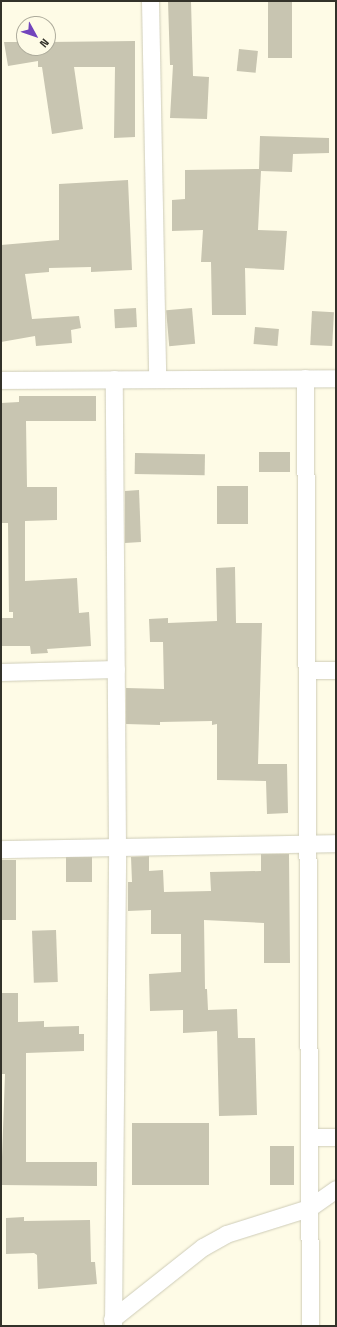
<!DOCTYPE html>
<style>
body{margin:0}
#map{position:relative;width:337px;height:1327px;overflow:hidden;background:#fefbe6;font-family:"Space Grotesk",sans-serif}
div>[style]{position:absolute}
.building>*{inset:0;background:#c8c5b1;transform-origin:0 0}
.roads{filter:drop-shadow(0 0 1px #ceccb8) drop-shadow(0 0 1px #ceccb8)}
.minor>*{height:17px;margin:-8.5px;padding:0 8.5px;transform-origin:8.5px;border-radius:8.5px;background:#fff}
span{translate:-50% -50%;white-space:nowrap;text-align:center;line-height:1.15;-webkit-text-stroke:3px #fefbe6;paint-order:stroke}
.frame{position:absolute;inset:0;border:2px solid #33322a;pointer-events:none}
.north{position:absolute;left:16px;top:16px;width:40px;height:40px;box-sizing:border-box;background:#fefbe6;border:1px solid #adab9b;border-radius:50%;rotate:130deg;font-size:11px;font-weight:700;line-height:16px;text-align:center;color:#33322a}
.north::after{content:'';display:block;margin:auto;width:14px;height:18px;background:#7244bc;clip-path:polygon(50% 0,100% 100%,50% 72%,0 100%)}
</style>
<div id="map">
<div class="building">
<div style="clip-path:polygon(168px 1px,191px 1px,193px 76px,209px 77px,207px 119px,170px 118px,173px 65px,170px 65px)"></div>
<div style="left:268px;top:1px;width:24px;height:57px"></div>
<div style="clip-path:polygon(135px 41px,135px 137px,114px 138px,115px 67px,74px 67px,83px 129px,52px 134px,42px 67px,38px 67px,38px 61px,8px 66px,4px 42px,24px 42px,24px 48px,48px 48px,48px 42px)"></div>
<div style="left:239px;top:49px;width:19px;height:22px;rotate:6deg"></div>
<div style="clip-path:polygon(260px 136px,329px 138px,329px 153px,293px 154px,292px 172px,261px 171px,258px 230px,287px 231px,284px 270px,245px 268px,246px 315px,212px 315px,211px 262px,201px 262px,203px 230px,172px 231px,172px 200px,185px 199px,185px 170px,259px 169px)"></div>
<div style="clip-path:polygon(128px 180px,132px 270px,91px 272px,91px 267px,49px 268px,49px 272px,25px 274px,32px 319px,79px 316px,81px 328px,71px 330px,72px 343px,36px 346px,35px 336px,1px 342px,1px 245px,59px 240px,59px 184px)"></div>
<div style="left:136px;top:308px;width:19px;height:22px;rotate:87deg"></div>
<div style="left:192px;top:308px;width:36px;height:26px;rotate:85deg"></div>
<div style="left:312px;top:311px;width:22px;height:34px;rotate:3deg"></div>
<div style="left:255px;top:327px;width:24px;height:17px;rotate:5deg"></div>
<div style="clip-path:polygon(19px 396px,96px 396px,96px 421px,26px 421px,27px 487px,57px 487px,57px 520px,25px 521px,25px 581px,77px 578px,79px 613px,89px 612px,91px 646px,47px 649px,48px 653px,31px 654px,30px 646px,1px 646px,1px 618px,13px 618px,13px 612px,9px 612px,8px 523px,1px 523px,1px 403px,19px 402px)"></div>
<div style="left:259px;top:452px;width:31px;height:20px"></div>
<div style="left:135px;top:453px;width:70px;height:21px;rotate:1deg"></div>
<div style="left:217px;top:486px;width:31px;height:38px"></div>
<div style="clip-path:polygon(139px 490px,141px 542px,125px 543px,125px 491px)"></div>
<div style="clip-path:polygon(235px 567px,236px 623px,262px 623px,258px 764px,287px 764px,288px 813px,267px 814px,266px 781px,217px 780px,217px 724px,212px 725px,212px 721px,160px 722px,160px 725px,126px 724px,126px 688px,164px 689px,163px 642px,150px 642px,149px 619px,168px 618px,168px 623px,217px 621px,216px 568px)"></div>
<div style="clip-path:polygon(261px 854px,289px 854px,290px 963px,264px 963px,264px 923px,204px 920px,205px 989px,207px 989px,208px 1010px,237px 1009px,238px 1038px,255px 1038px,257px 1115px,219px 1116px,217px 1031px,183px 1033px,183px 1010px,150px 1011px,149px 974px,181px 972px,181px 934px,151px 934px,151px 910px,128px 911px,128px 882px,132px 882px,131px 857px,149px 856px,149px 871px,163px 870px,164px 892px,211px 891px,210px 872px,261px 871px)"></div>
<div style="left:92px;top:857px;width:25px;height:26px;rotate:90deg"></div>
<div style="left:1px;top:860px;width:15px;height:60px"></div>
<div style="left:56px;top:930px;width:52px;height:24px;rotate:88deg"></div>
<div style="clip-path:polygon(1px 993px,18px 993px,18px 1022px,44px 1021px,44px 1027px,79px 1026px,79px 1034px,84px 1034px,84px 1051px,26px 1053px,26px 1162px,97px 1162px,97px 1186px,1px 1185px,5px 1074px,1px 1074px)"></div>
<div style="left:132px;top:1123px;width:77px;height:62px"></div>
<div style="left:270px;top:1146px;width:24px;height:39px"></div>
<div style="clip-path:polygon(24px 1217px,24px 1221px,90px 1220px,91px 1262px,95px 1262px,97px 1284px,38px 1289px,37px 1255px,34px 1253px,6px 1254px,6px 1218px)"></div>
</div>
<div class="roads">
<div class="minor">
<div style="left:150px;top:1px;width:378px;rotate:88.9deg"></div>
<div style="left:305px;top:378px;width:948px;rotate:89.7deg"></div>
<div style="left:1px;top:380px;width:335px;rotate:-0.3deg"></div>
<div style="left:307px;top:670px;width:29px"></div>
<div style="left:1px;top:672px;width:115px;rotate:-1.5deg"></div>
<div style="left:1px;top:849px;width:335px;rotate:-1deg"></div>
<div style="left:309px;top:1137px;width:27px"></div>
<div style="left:112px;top:1319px;width:116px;rotate:-38.4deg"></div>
<div style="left:203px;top:1247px;width:26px;rotate:-29deg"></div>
<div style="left:226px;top:1234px;width:87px;rotate:-17.4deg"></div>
<div style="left:309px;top:1208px;width:33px;rotate:-35deg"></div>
<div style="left:113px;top:1326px;width:479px;rotate:-89.5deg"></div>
<div style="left:117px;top:847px;width:468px;rotate:-90.4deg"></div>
</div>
</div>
<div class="frame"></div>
<div class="north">N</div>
</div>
